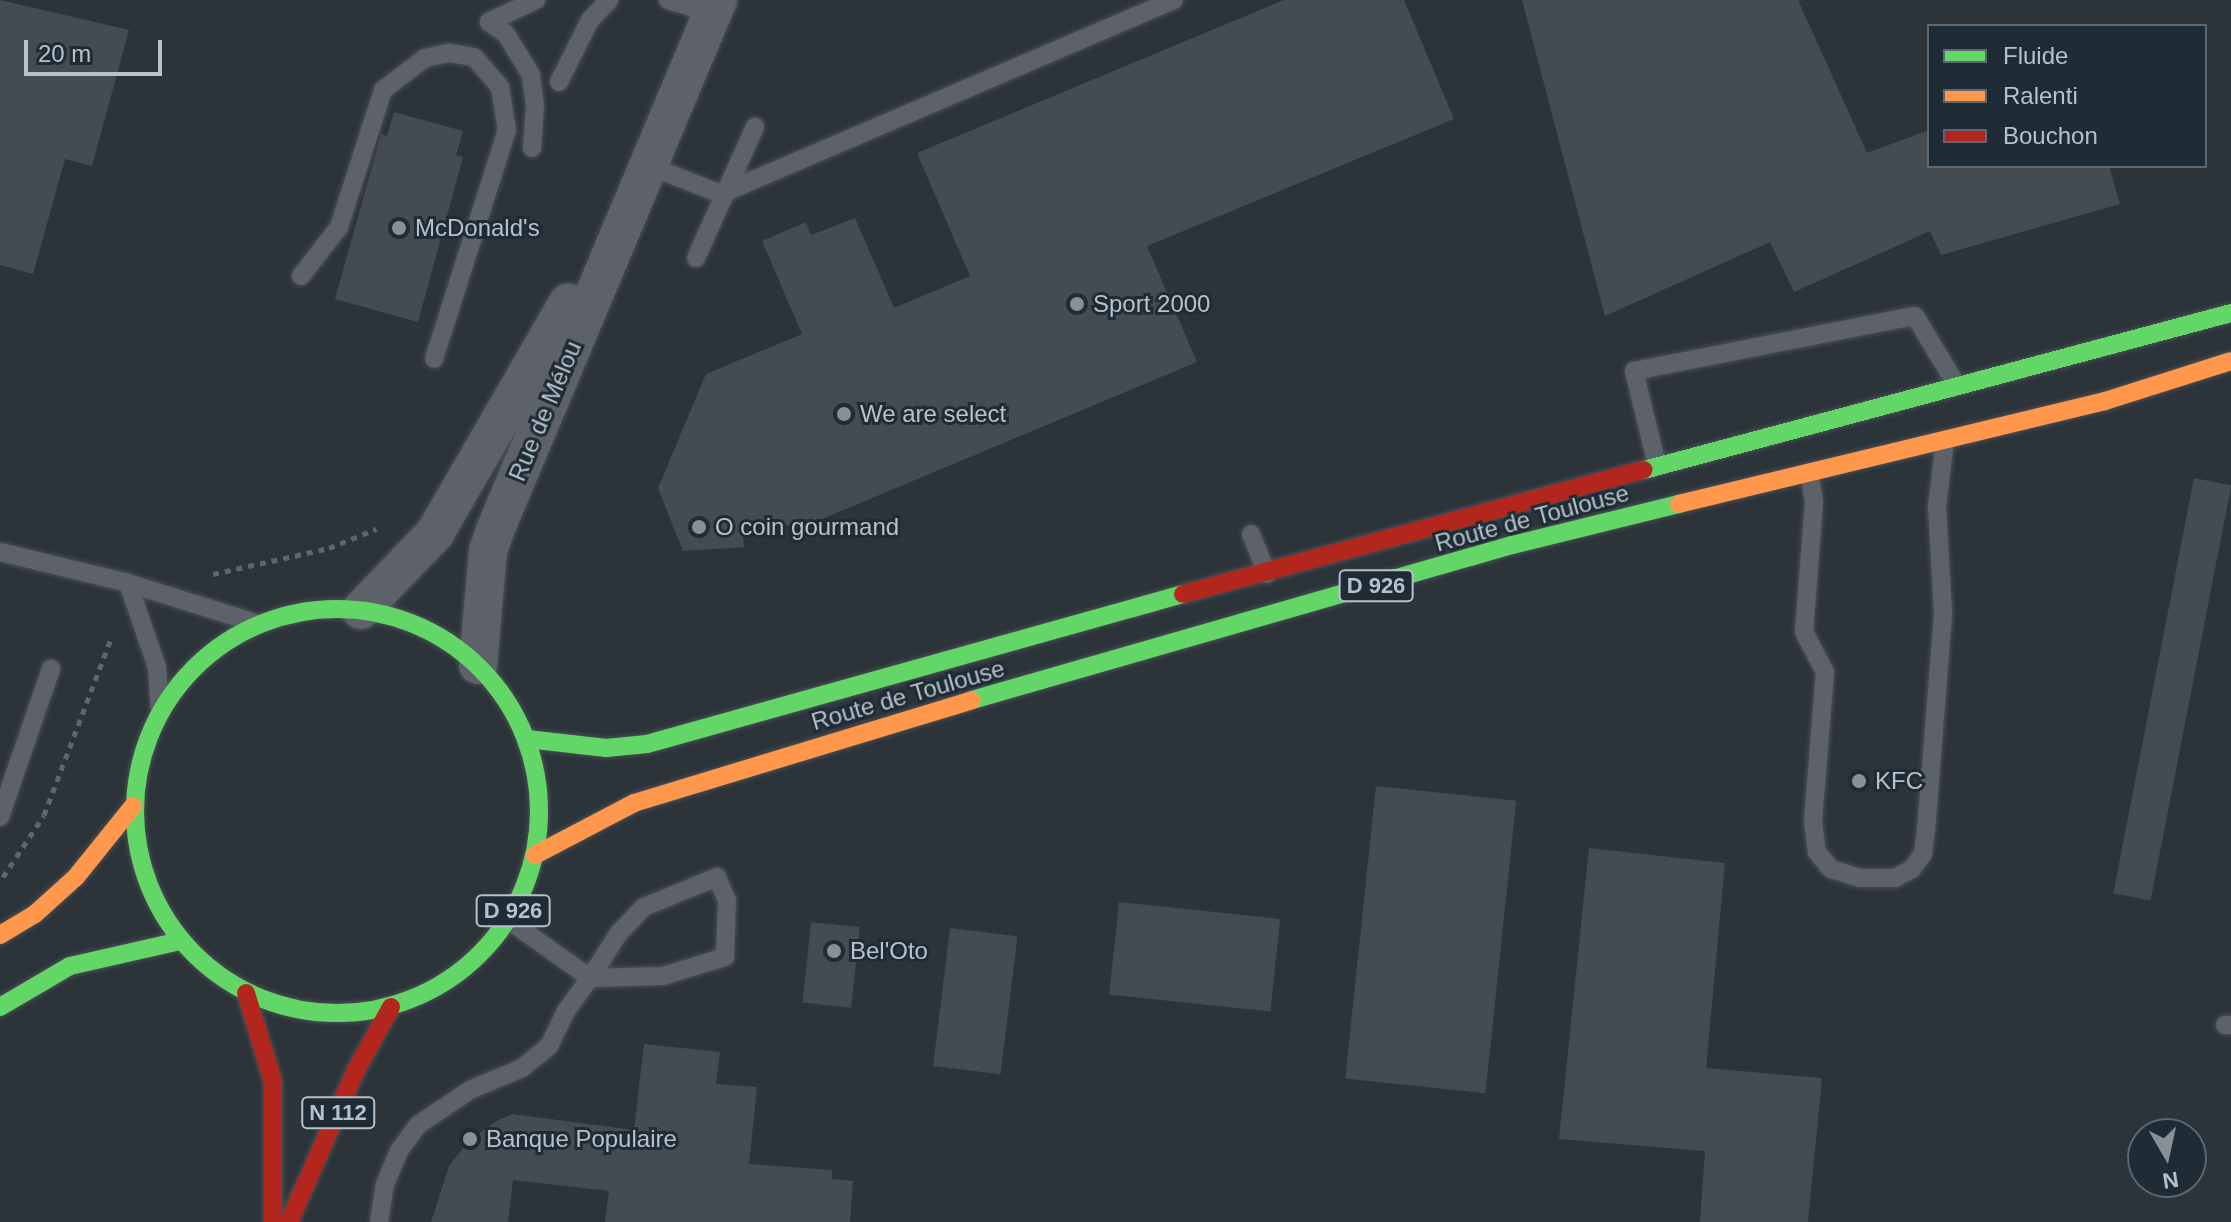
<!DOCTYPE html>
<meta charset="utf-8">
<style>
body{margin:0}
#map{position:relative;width:2231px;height:1222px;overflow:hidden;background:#2c343a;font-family:Arial,sans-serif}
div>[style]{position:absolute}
.building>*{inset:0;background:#454c51;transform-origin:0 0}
.path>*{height:5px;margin-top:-2.5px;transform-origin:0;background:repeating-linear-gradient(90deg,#5f666b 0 6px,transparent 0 12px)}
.roads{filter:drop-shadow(0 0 2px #4a5054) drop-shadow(0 0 2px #4a5054)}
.lane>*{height:18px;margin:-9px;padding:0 9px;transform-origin:9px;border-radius:9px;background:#5c6268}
.street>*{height:38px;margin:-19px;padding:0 19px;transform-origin:19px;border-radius:19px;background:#5c6268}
.fast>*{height:18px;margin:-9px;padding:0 9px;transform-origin:9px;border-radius:9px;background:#63d668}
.fast>.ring{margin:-9px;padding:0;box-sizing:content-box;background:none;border:18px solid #63d668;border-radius:50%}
.slow>*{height:18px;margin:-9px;padding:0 9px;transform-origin:9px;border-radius:9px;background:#ff974d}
.jam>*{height:18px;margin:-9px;padding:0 9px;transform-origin:9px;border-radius:9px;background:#b3261e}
.dots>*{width:22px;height:22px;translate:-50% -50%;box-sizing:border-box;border:4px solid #1f2b35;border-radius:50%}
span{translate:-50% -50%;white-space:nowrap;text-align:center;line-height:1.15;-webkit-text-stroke:6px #1f2b35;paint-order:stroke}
.shield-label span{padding:2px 6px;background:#1f2b35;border:2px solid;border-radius:6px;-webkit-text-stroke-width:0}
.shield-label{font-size:22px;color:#b6c1ca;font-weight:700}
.poi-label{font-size:24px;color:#b6c1ca}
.left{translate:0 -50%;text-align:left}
.street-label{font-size:24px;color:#b6c1ca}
.legend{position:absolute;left:1927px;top:24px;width:280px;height:144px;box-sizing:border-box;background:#1f2b35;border:2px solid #5b6771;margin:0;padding:10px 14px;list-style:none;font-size:24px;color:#b6c1ca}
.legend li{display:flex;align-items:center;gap:16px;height:40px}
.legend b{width:40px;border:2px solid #5b6771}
.north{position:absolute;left:2127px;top:1118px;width:80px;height:80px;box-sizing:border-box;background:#1f2b35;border:2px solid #5b6771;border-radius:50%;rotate:171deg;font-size:22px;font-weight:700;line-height:32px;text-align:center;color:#b6c1ca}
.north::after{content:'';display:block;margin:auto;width:28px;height:36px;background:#869098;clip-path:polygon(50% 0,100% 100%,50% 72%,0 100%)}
.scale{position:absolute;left:24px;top:40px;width:138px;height:36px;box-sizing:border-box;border:4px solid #b6c1ca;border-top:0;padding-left:10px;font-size:24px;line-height:28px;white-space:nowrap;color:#b6c1ca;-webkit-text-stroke:6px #1f2b35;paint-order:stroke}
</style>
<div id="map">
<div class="building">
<div style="clip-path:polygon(0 0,129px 30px,92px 166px,65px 159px,33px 274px,0 265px)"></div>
<div style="clip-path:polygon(1284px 0,1404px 0,1454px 119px,1147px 246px,1197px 362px,810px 524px,742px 528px,744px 547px,683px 551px,658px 488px,706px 374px,802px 334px,762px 241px,806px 222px,811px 235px,855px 218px,894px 308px,970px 276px,917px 153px)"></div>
<div style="clip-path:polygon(1522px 0,1798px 0,1867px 153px,1929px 130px,1929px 166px,2109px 166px,2120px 204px,1941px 255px,1930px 231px,1794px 292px,1770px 242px,1605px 316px)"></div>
<div style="clip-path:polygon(394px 112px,463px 131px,456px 155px,463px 157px,418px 322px,335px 299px,377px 149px,381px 134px,387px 136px)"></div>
<div style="left:2194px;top:478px;width:38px;height:423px;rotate:11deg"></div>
<div style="left:1376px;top:786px;width:141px;height:294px;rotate:6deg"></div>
<div style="clip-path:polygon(1589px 848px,1725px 863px,1706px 1068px,1822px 1078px,1808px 1222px,1700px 1222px,1705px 1151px,1559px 1139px)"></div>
<div style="left:1119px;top:902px;width:162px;height:93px;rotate:6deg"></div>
<div style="left:811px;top:922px;width:49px;height:81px;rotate:6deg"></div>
<div style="left:950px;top:928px;width:68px;height:139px;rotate:7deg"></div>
<div style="clip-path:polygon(644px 1044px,720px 1052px,716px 1084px,757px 1087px,749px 1164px,832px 1170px,832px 1179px,853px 1181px,850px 1222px,605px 1222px,609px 1191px,513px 1180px,508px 1222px,431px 1222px,449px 1166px,470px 1139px,499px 1120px,512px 1114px,634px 1130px)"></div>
</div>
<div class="path">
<div style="left:213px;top:574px;width:119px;rotate:-12.6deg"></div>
<div style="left:329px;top:548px;width:51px;rotate:-22deg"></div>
<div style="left:3px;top:877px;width:74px;rotate:-56.5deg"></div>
<div style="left:44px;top:815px;width:191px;rotate:-69.2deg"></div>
</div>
<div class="roads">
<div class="lane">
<div style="left:668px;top:0;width:47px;rotate:16.1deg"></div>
<div style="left:559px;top:82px;width:69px;rotate:-63.4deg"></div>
<div style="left:590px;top:20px;width:28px;rotate:-46deg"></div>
<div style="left:532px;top:148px;width:43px;rotate:-86deg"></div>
<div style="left:535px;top:105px;width:30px;rotate:-98deg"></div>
<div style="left:531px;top:75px;width:48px;rotate:-121.4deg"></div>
<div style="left:506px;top:34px;width:21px;rotate:-145deg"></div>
<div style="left:489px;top:22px;width:52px;rotate:-25.1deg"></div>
<div style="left:647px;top:165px;width:79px;rotate:21.4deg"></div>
<div style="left:721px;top:194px;width:493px;rotate:-23.2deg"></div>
<div style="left:696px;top:258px;width:144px;rotate:-65.8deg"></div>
<div style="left:301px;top:276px;width:62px;rotate:-52.2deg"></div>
<div style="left:339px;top:227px;width:144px;rotate:-72.2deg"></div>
<div style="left:383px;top:90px;width:53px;rotate:-37.3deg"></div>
<div style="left:425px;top:58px;width:25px;rotate:-12deg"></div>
<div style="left:449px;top:53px;width:25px;rotate:9deg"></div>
<div style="left:474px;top:57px;width:40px;rotate:49deg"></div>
<div style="left:500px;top:87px;width:44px;rotate:80.8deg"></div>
<div style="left:507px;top:130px;width:240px;rotate:107.7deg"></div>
<div style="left:1657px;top:465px;width:97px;rotate:-103.7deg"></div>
<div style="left:1634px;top:371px;width:286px;rotate:-11.1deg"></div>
<div style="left:1915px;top:316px;width:82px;rotate:59deg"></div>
<div style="left:1809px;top:473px;width:29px;rotate:80deg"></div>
<div style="left:1814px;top:502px;width:130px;rotate:94.4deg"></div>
<div style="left:1804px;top:632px;width:45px;rotate:62.3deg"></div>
<div style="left:1825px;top:672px;width:149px;rotate:94.6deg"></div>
<div style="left:1813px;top:821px;width:31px;rotate:83deg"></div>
<div style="left:1817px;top:852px;width:22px;rotate:51deg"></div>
<div style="left:1831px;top:869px;width:30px;rotate:17deg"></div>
<div style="left:1860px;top:878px;width:35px"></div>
<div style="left:1895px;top:878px;width:19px;rotate:-28deg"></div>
<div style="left:1912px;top:869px;width:19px;rotate:-54deg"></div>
<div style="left:1923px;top:854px;width:23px;rotate:-83deg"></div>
<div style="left:1926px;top:831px;width:219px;rotate:-85.5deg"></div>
<div style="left:1943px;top:613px;width:106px;rotate:-93.2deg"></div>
<div style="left:1937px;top:507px;width:67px;rotate:-83.2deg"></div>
<div style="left:1251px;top:534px;width:43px;rotate:68.2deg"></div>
<div style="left:0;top:552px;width:132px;rotate:13.6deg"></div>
<div style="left:128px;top:583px;width:137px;rotate:17.4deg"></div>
<div style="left:128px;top:583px;width:89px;rotate:71deg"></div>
<div style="left:157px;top:667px;width:44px;rotate:86.1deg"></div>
<div style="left:0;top:817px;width:157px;rotate:-71deg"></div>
<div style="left:2225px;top:1025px;width:6px"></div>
<div style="left:379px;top:1222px;width:38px;rotate:-81deg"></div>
<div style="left:385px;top:1184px;width:36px;rotate:-67deg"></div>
<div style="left:399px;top:1151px;width:32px;rotate:-54deg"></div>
<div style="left:418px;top:1125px;width:63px;rotate:-33.9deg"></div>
<div style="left:470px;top:1090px;width:56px;rotate:-22.9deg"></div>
<div style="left:522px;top:1068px;width:35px;rotate:-39deg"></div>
<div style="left:549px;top:1046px;width:39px;rotate:-64deg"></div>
<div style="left:566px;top:1011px;width:41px;rotate:-54deg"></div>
<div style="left:590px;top:978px;width:54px;rotate:-57.2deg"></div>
<div style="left:619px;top:933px;width:36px;rotate:-46deg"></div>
<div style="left:644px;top:907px;width:79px;rotate:-22.3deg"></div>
<div style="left:717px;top:877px;width:25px;rotate:67deg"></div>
<div style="left:727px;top:900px;width:57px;rotate:92deg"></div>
<div style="left:725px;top:957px;width:65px;rotate:163deg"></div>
<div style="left:663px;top:976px;width:73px;rotate:178.4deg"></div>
<div style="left:590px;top:978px;width:100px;rotate:-144.7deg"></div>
</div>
<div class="street">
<div style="left:361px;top:610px;width:107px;rotate:-46.1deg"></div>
<div style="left:435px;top:533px;width:266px;rotate:-60deg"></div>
<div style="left:478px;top:665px;width:114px;rotate:-85deg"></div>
<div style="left:488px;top:551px;width:24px;rotate:-71deg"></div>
<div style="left:496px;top:528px;width:573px;rotate:-67.2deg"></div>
</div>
<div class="fast">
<div style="left:1644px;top:470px;width:608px;rotate:-14.97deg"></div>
<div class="ring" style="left:135px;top:609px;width:386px;height:386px"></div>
<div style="left:972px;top:700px;width:562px;rotate:-16.02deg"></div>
<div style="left:1512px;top:545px;width:172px;rotate:-13.8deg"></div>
<div style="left:527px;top:739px;width:80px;rotate:6.5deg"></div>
<div style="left:606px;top:748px;width:41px;rotate:-5.6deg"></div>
<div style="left:647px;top:744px;width:557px;rotate:-15.63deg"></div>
<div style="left:0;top:1007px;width:81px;rotate:-30.4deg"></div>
<div style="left:70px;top:966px;width:113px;rotate:-12.8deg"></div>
</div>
<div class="slow">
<div style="left:1679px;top:504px;width:438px;rotate:-13.6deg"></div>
<div style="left:2105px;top:401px;width:132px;rotate:-17.6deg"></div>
<div style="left:535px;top:855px;width:112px;rotate:-27.7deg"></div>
<div style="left:634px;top:803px;width:353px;rotate:-16.9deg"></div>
<div style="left:0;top:935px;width:41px;rotate:-31deg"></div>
<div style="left:35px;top:914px;width:55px;rotate:-42.1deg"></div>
<div style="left:76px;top:877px;width:91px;rotate:-51.2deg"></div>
</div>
<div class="jam">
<div style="left:1183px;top:594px;width:477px;rotate:-15.1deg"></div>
<div style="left:246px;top:993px;width:93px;rotate:73.1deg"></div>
<div style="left:273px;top:1082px;width:140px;rotate:90deg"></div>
<div style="left:289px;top:1222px;width:166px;rotate:-66.2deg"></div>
<div style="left:356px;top:1070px;width:72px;rotate:-60.9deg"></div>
</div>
</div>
<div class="dots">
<div style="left:399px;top:228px;background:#869098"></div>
<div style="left:1077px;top:304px;background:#869098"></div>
<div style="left:844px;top:414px;background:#869098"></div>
<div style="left:699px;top:527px;background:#869098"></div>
<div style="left:1859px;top:781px;background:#869098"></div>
<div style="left:834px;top:951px;background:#869098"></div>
<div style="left:470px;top:1139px;background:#869098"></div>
</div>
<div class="shield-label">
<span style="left:1376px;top:586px">D 926</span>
<span style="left:513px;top:911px">D 926</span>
<span style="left:338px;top:1113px">N 112</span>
</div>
<div class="poi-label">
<span class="left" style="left:415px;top:228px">McDonald's</span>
<span class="left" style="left:1093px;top:304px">Sport 2000</span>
<span class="left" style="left:860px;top:414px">We are select</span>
<span class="left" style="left:715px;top:527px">O coin gourmand</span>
<span class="left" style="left:1875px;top:781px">KFC</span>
<span class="left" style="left:850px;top:951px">Bel'Oto</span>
<span class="left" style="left:486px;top:1139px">Banque Populaire</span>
</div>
<div class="street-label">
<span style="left:545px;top:411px;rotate:-67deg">Rue de Mélou</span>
<span style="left:1532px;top:518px;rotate:-15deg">Route de Toulouse</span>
<span style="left:908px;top:695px;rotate:-16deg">Route de Toulouse</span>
</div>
<ul class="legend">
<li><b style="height:10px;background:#63d668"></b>Fluide</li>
<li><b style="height:10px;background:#ff974d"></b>Ralenti</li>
<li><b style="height:10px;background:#b3261e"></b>Bouchon</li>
</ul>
<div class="north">N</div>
<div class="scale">20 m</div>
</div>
